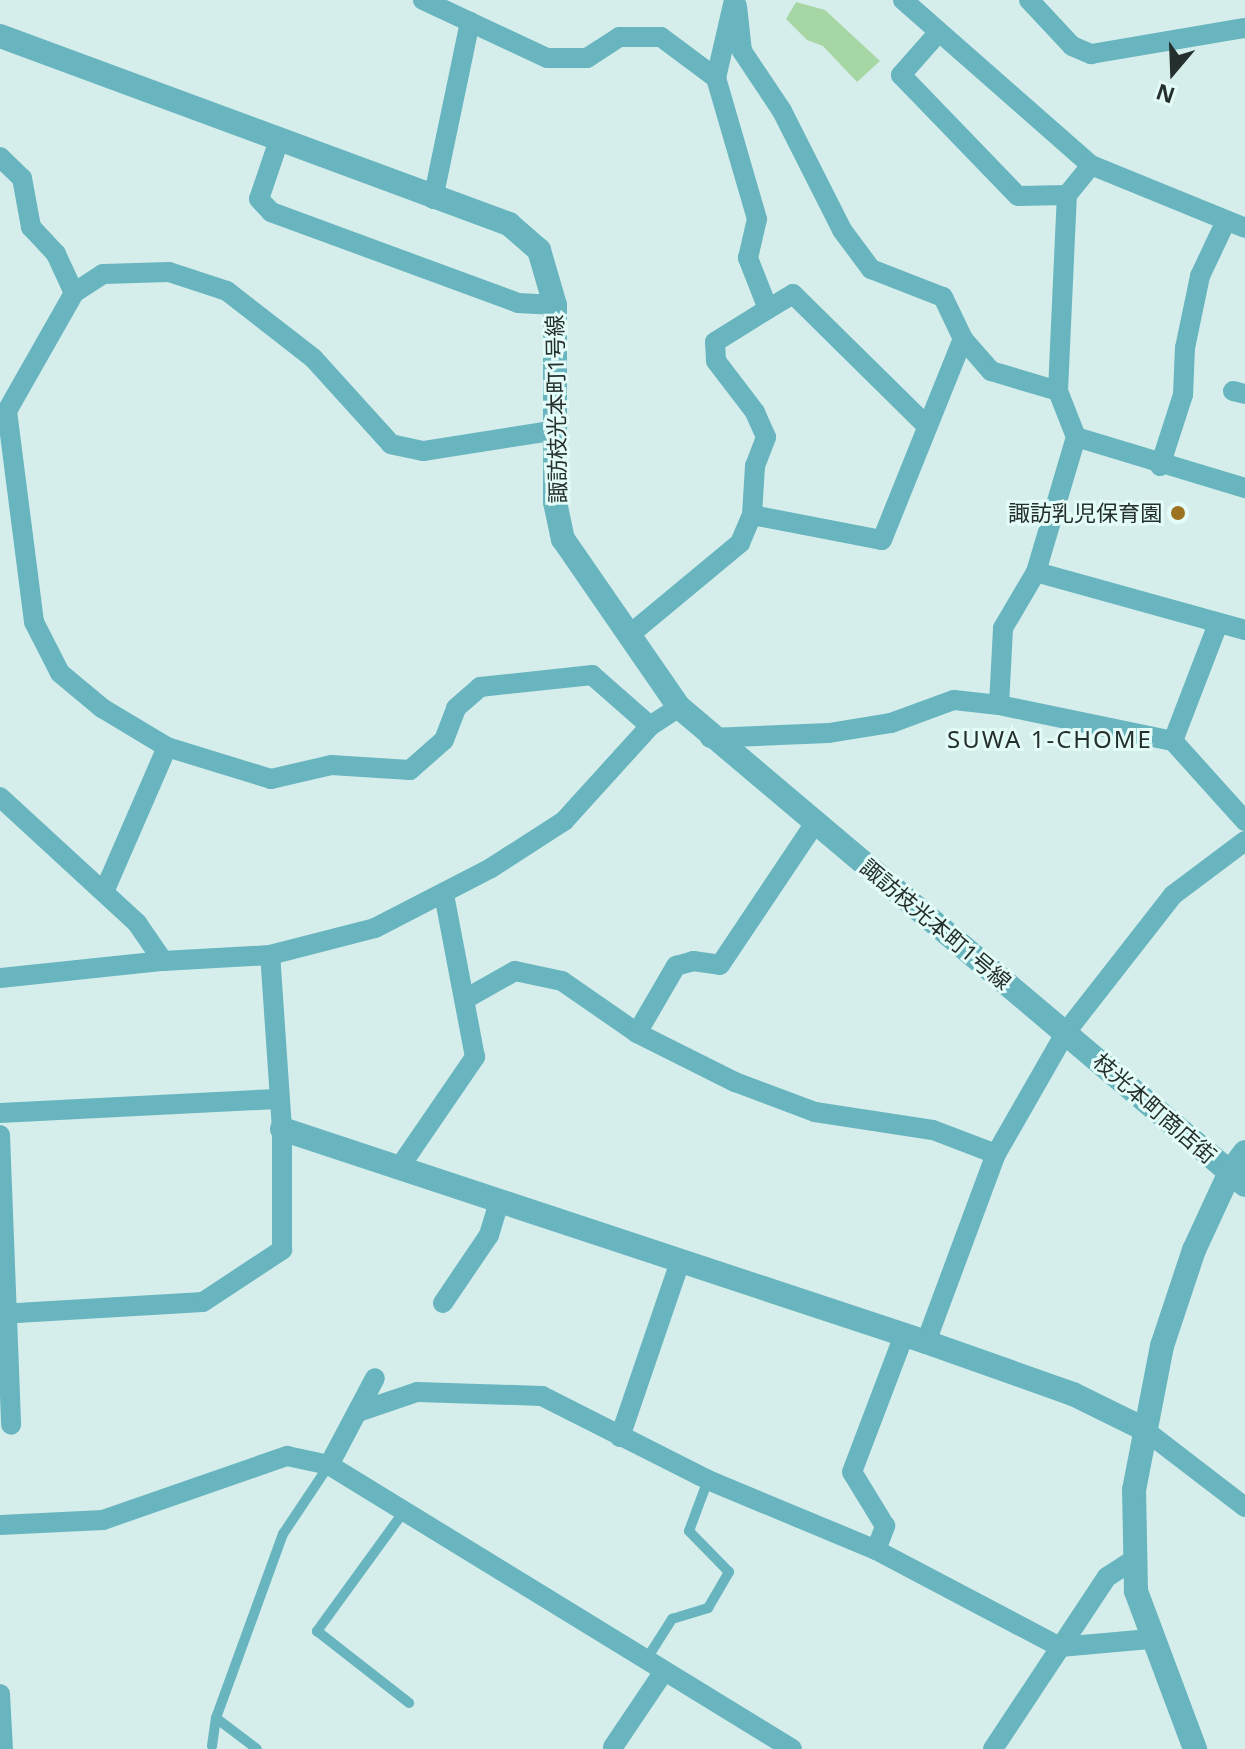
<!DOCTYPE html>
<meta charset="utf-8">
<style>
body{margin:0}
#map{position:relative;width:1245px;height:1749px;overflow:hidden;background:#d6eeeb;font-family:"Noto Sans","Noto Sans JP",sans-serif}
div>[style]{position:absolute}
.green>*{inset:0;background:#a7d6a5}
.service>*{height:10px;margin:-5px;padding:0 5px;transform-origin:5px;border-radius:5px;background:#68b5c0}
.minor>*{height:20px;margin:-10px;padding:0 10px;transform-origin:10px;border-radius:10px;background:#68b5c0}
.tertiary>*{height:24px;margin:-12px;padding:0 12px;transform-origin:12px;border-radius:12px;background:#68b5c0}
.dots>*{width:22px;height:22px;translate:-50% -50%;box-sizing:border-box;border:4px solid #e3fcf8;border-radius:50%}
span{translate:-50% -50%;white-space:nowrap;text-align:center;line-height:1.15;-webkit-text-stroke:6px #e3fcf8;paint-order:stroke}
.street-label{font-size:22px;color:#252f2d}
.poi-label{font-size:22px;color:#252f2d}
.right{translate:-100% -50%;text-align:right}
.neighbourhood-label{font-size:24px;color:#252f2d;letter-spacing:2px}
.north{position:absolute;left:1133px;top:32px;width:80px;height:80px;-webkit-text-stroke:6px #e3fcf8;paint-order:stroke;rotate:199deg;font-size:22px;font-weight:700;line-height:32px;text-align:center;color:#252f2d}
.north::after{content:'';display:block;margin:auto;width:28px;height:36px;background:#252f2d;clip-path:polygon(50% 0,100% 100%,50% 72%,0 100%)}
</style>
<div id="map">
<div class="green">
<div style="clip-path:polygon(796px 2px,825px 10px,880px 61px,857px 82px,823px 46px,807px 40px,786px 19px)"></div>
</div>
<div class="service">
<div style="left:405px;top:1510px;width:150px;rotate:126deg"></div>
<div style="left:317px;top:1631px;width:117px;rotate:38deg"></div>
<div style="left:646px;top:1660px;width:49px;rotate:-57.6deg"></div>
<div style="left:672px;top:1619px;width:38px;rotate:-17deg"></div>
<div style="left:708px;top:1608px;width:42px;rotate:-59.7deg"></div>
<div style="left:729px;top:1572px;width:57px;rotate:-134.3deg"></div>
<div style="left:689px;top:1531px;width:54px;rotate:-69.6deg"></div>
<div style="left:216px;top:1718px;width:51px;rotate:37.1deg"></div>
<div style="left:212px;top:1746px;width:28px;rotate:-82deg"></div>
<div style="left:216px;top:1718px;width:196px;rotate:-70deg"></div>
<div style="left:283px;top:1534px;width:83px;rotate:-56.3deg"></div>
</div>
<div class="minor">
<div style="left:423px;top:0;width:52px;rotate:25.1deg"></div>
<div style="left:903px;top:0;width:250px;rotate:41.3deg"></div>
<div style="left:1091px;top:165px;width:166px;rotate:22.2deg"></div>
<div style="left:1029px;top:0;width:63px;rotate:46.9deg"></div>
<div style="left:1072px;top:46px;width:21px;rotate:23deg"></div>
<div style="left:1091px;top:54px;width:156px;rotate:-9.6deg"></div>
<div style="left:737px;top:6px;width:45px;rotate:83.7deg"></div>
<div style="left:742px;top:51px;width:72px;rotate:56.3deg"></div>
<div style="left:782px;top:111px;width:133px;rotate:63.2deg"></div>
<div style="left:842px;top:230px;width:49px;rotate:53.4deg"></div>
<div style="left:871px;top:269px;width:77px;rotate:21.3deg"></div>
<div style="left:943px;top:297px;width:47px;rotate:64.5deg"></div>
<div style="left:963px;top:339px;width:43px;rotate:48.8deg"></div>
<div style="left:991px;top:371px;width:70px;rotate:16.6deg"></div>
<div style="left:938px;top:33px;width:56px;rotate:131.4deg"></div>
<div style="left:901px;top:75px;width:168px;rotate:46deg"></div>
<div style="left:1018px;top:196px;width:49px;rotate:-1.2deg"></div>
<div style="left:279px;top:140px;width:62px;rotate:108.7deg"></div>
<div style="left:259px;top:199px;width:18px;rotate:47deg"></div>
<div style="left:271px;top:212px;width:263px;rotate:20.2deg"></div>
<div style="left:518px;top:303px;width:37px;rotate:3deg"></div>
<div style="left:0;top:157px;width:30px;rotate:44deg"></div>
<div style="left:22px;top:178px;width:50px;rotate:79.6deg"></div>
<div style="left:31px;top:227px;width:37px;rotate:47deg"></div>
<div style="left:56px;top:254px;width:43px;rotate:65.2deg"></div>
<div style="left:433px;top:199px;width:181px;rotate:-78.2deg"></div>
<div style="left:470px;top:22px;width:85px;rotate:25.1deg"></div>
<div style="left:547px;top:58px;width:40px"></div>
<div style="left:587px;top:58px;width:38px;rotate:-33deg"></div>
<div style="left:619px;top:37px;width:42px"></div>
<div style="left:661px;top:37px;width:69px;rotate:36.7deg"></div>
<div style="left:768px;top:309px;width:29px;rotate:-31deg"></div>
<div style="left:793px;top:294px;width:185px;rotate:44.6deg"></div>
<div style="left:1233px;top:391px;width:12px;rotate:14deg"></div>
<div style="left:557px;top:430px;width:136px;rotate:171.1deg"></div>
<div style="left:423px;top:451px;width:33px;rotate:-168deg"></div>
<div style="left:391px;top:444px;width:116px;rotate:-132.2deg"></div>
<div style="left:313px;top:358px;width:109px;rotate:-142.1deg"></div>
<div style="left:227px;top:291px;width:61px;rotate:-161.9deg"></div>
<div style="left:169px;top:272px;width:66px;rotate:178.3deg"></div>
<div style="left:103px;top:274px;width:35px;rotate:147deg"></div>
<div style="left:74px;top:293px;width:136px;rotate:119.6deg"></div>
<div style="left:7px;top:411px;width:213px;rotate:82.7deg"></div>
<div style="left:34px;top:622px;width:57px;rotate:63deg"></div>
<div style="left:60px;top:673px;width:55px;rotate:39.8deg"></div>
<div style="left:102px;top:708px;width:76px;rotate:31deg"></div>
<div style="left:167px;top:747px;width:109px;rotate:17.1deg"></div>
<div style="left:271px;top:779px;width:62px;rotate:-13.1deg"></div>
<div style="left:331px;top:765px;width:79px;rotate:3.6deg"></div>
<div style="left:410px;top:770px;width:45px;rotate:-41.4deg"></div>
<div style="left:444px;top:740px;width:34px;rotate:-69deg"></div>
<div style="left:456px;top:708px;width:32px;rotate:-41deg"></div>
<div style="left:480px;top:687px;width:113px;rotate:-6.1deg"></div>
<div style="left:592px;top:675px;width:77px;rotate:41.3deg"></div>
<div style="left:1076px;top:437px;width:177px;rotate:16.8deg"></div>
<div style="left:1160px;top:466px;width:75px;rotate:-72.1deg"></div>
<div style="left:1183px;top:395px;width:47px;rotate:-87.6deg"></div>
<div style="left:1185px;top:348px;width:74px;rotate:-78.2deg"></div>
<div style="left:1200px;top:276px;width:61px;rotate:-64.7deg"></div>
<div style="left:752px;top:515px;width:132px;rotate:10.9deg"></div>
<div style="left:882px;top:540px;width:217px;rotate:-68.1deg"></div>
<div style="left:1036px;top:572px;width:217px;rotate:15.5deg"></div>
<div style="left:628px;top:636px;width:146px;rotate:-39.7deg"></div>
<div style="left:740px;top:543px;width:30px;rotate:-67deg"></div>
<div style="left:752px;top:515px;width:49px;rotate:-86.5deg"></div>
<div style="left:755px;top:466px;width:31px;rotate:-69deg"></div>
<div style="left:766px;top:437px;width:27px;rotate:-114deg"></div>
<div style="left:755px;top:412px;width:64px;rotate:-127.4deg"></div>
<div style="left:716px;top:361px;width:19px;rotate:-93deg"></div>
<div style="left:715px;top:342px;width:62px;rotate:-31.9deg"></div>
<div style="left:768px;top:309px;width:55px;rotate:-111.4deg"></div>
<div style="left:748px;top:258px;width:40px;rotate:-77deg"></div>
<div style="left:757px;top:219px;width:147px;rotate:-106.2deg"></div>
<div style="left:716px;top:78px;width:80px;rotate:-77deg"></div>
<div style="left:999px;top:705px;width:77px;rotate:-87deg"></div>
<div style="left:1003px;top:628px;width:65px;rotate:-59.5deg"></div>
<div style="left:1036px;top:572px;width:141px;rotate:-73.5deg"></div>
<div style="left:1076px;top:437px;width:49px;rotate:-111.4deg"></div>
<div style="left:1058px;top:391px;width:196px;rotate:-87.4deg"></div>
<div style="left:1067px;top:195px;width:38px;rotate:-51deg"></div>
<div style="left:710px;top:738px;width:119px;rotate:-2.4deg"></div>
<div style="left:829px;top:733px;width:63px;rotate:-9.2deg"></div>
<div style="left:891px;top:723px;width:67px;rotate:-20.1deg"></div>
<div style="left:954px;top:700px;width:45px;rotate:6.3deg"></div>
<div style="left:999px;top:705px;width:178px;rotate:11.7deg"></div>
<div style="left:1173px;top:741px;width:108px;rotate:48deg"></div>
<div style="left:1173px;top:741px;width:125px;rotate:-69deg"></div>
<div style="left:0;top:797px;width:186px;rotate:42.6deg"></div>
<div style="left:137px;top:923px;width:46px;rotate:55.6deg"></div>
<div style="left:163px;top:961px;width:107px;rotate:-3.2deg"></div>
<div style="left:270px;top:955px;width:108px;rotate:-14.4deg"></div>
<div style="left:375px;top:928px;width:131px;rotate:-27.3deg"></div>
<div style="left:491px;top:868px;width:87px;rotate:-32.8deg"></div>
<div style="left:564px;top:821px;width:128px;rotate:-47.8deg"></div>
<div style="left:650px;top:726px;width:35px;rotate:-33deg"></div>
<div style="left:104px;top:892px;width:158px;rotate:-66.5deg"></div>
<div style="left:0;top:978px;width:164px;rotate:-6deg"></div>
<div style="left:467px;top:998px;width:55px;rotate:-29.4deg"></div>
<div style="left:515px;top:971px;width:48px;rotate:12deg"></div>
<div style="left:562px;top:981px;width:91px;rotate:34.7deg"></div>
<div style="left:637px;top:1033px;width:110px;rotate:26.6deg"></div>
<div style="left:735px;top:1082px;width:85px;rotate:20.6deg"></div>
<div style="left:815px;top:1112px;width:119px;rotate:8.7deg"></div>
<div style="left:933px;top:1130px;width:67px;rotate:20.9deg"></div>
<div style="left:637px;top:1033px;width:78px;rotate:-59.8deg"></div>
<div style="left:676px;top:966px;width:18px;rotate:-16deg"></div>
<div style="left:693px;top:961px;width:27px;rotate:8deg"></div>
<div style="left:720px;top:965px;width:171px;rotate:-56.2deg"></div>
<div style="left:0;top:1113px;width:277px;rotate:-2.9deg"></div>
<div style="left:0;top:1135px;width:290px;rotate:87.8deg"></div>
<div style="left:399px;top:1168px;width:135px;rotate:-55.6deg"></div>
<div style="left:475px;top:1057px;width:165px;rotate:-100.8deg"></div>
<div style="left:443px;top:1303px;width:82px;rotate:-55.9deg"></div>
<div style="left:489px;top:1235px;width:34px;rotate:-73deg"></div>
<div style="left:0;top:1314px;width:203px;rotate:-3.4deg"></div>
<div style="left:203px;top:1302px;width:95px;rotate:-33.4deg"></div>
<div style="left:282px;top:1250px;width:121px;rotate:-90deg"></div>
<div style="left:282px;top:1129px;width:174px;rotate:-93.9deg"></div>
<div style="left:926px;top:1342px;width:201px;rotate:-69.6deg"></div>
<div style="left:996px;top:1154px;width:141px;rotate:-60.2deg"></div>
<div style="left:1066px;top:1032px;width:174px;rotate:-52deg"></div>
<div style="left:1173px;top:895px;width:90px;rotate:-36.9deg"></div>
<div style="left:358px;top:1412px;width:62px;rotate:-18.7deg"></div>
<div style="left:417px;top:1392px;width:125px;rotate:1.8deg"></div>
<div style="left:542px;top:1396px;width:186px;rotate:26.8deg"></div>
<div style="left:708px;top:1480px;width:182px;rotate:22.6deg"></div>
<div style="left:876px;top:1550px;width:208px;rotate:27.8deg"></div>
<div style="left:1060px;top:1647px;width:90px;rotate:-5.1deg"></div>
<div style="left:1142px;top:1428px;width:130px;rotate:37.5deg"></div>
<div style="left:620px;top:1437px;width:185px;rotate:-71.1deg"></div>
<div style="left:329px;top:1465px;width:98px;rotate:-62.1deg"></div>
<div style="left:0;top:1525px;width:103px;rotate:-2.8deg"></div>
<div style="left:103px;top:1520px;width:195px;rotate:-19.2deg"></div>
<div style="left:287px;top:1456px;width:43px;rotate:12.1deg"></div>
<div style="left:329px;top:1465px;width:543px;rotate:31.52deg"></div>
<div style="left:876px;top:1550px;width:26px;rotate:-69deg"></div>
<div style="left:885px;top:1526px;width:63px;rotate:-121.4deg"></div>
<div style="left:852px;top:1472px;width:147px;rotate:-69.2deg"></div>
<div style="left:0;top:1694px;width:55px;rotate:86.9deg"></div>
<div style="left:613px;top:1747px;width:89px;rotate:-56deg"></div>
<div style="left:993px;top:1749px;width:206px;rotate:-56.5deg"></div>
<div style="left:1107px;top:1577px;width:31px;rotate:-33deg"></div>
</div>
<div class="tertiary">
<div style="left:0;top:36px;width:543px;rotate:20.27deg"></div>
<div style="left:509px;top:224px;width:40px;rotate:41deg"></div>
<div style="left:539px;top:250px;width:57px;rotate:73.8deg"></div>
<div style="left:555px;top:305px;width:197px;rotate:90deg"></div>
<div style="left:555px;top:502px;width:38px;rotate:78deg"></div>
<div style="left:563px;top:539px;width:204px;rotate:55.4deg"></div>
<div style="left:679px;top:707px;width:741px;rotate:40.18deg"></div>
<div style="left:282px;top:1129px;width:678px;rotate:18.3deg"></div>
<div style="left:926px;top:1342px;width:156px;rotate:19.5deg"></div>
<div style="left:1073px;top:1394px;width:77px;rotate:26.2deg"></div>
<div style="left:1195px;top:1749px;width:169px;rotate:-110.5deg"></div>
<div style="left:1136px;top:1591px;width:101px;rotate:-91.1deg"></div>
<div style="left:1134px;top:1490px;width:147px;rotate:-79deg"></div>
<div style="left:1162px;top:1346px;width:101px;rotate:-71.6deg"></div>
<div style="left:1194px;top:1250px;width:86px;rotate:-65.2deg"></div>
<div style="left:1230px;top:1172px;width:25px;rotate:-53deg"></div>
</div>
<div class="dots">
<div style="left:1178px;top:513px;background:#9c7321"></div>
</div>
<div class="street-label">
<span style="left:556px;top:409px;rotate:-91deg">諏訪枝光本町1号線</span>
<span style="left:936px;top:924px;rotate:40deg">諏訪枝光本町1号線</span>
<span style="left:1155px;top:1108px;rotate:41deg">枝光本町商店街</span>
</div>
<div class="poi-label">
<span class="right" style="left:1162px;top:513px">諏訪乳児保育園</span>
</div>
<div class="neighbourhood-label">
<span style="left:1050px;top:739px">SUWA 1-CHOME</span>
</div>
<div class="north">N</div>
</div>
